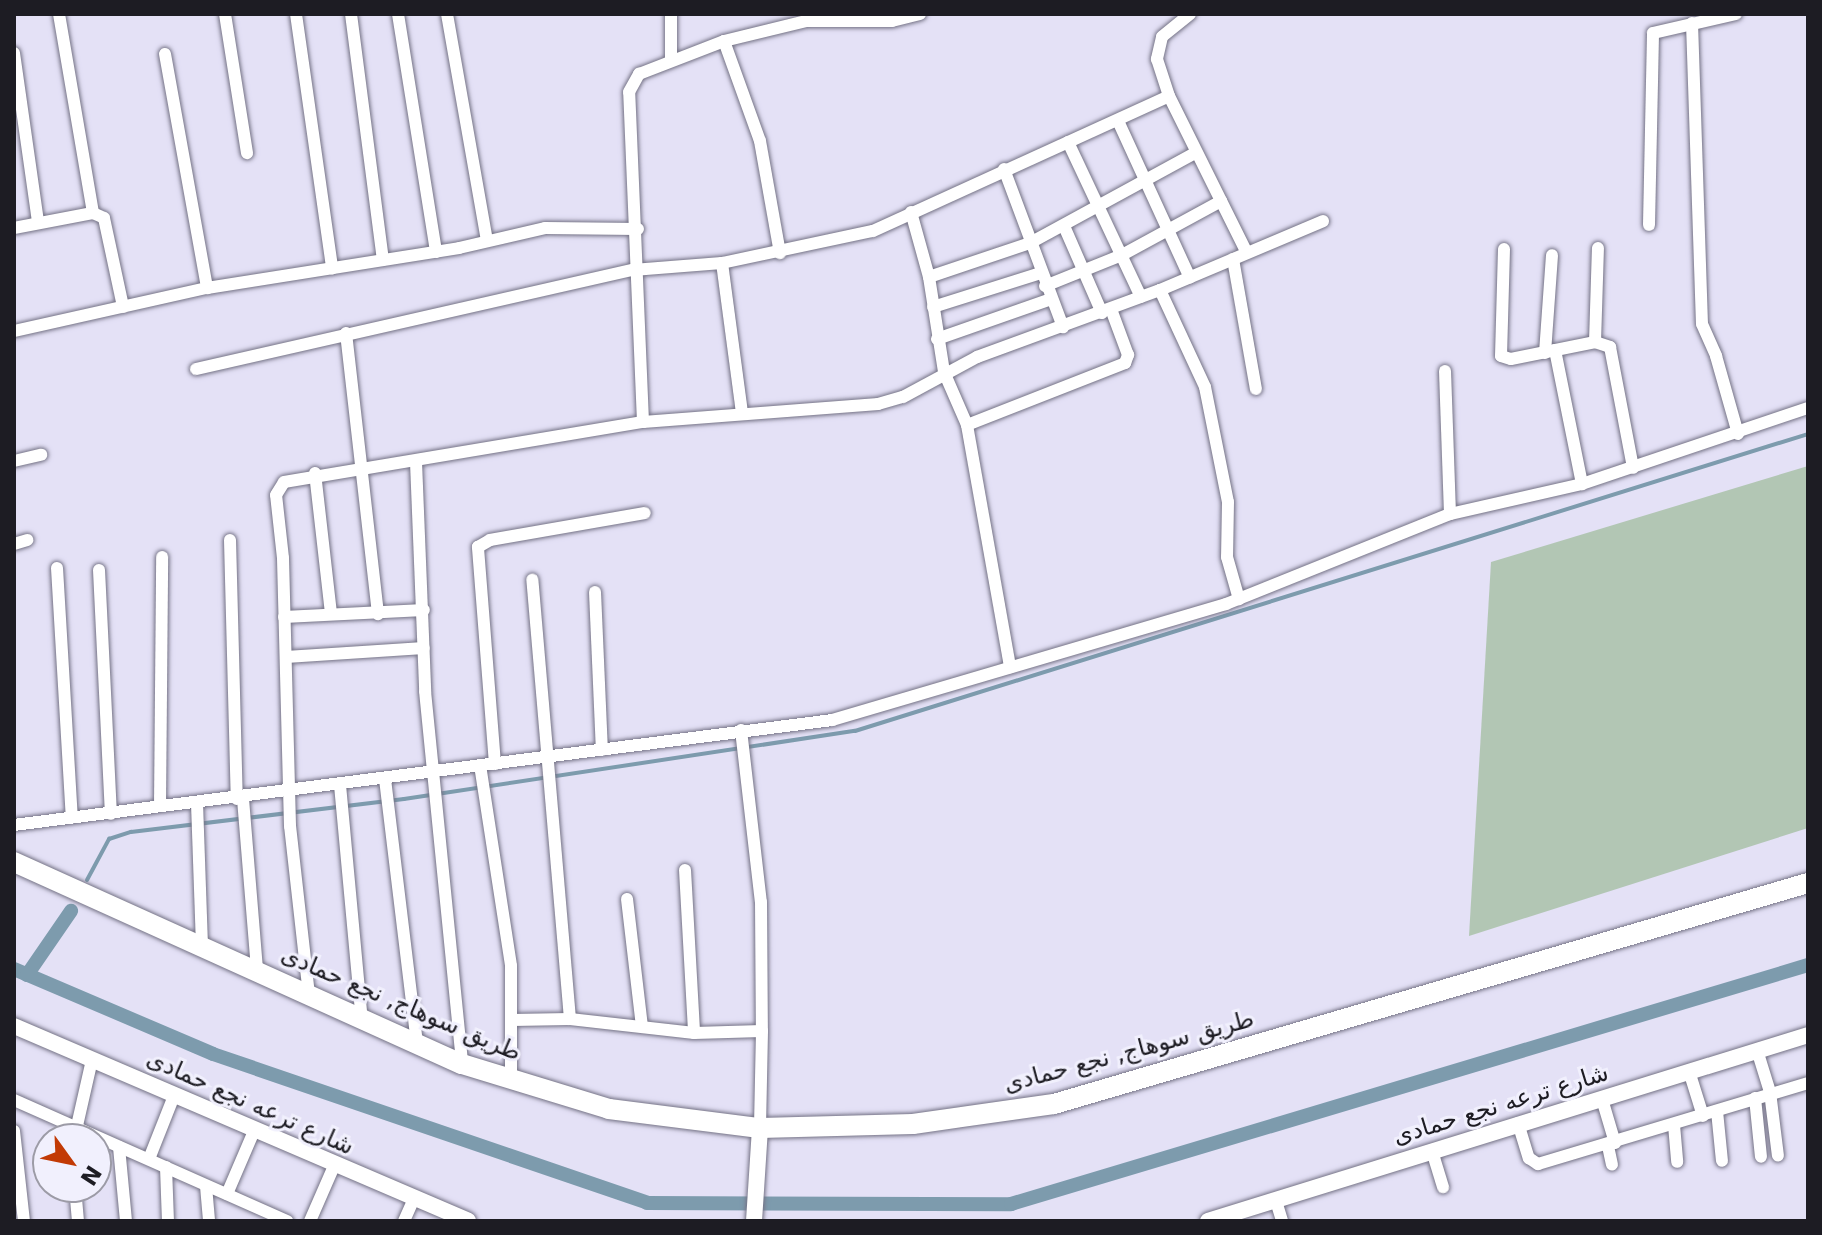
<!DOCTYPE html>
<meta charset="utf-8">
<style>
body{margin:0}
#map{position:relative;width:1822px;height:1235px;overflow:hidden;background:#e4e1f6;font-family:"DejaVu Sans",Vazirmatn,sans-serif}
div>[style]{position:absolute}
.green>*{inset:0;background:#b2c6b4}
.stream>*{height:4px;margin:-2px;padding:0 2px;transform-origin:2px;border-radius:2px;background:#7d9bad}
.canal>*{height:14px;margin:-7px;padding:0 7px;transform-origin:7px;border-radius:7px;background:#7d9bad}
.roads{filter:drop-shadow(0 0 2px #747285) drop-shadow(0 0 2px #747285)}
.minor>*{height:12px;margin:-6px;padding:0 6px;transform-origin:6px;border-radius:6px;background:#fff}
.tertiary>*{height:16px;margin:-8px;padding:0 8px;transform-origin:8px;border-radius:8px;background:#fff}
.primary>*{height:20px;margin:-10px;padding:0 10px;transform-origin:10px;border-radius:10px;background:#fff}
span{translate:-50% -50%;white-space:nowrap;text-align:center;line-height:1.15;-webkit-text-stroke:6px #f1f0fd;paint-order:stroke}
.street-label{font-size:24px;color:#1d1c23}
.frame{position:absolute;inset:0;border:16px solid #1d1c23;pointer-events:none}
.north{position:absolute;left:32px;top:1123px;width:80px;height:80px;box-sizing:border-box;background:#f1f0fd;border:2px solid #9c9ba6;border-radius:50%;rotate:123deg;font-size:22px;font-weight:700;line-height:32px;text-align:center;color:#1d1c23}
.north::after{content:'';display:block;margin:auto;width:28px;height:36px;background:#c23a05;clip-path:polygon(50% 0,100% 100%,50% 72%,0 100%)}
</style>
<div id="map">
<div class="green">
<div style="clip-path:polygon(1808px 466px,1808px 828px,1469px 936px,1491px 562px)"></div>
</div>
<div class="stream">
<div style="left:87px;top:880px;width:47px;rotate:-61.8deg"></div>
<div style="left:109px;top:839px;width:23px;rotate:-18deg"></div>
<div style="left:131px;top:832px;width:275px;rotate:-6.9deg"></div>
<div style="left:404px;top:799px;width:456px;rotate:-8.6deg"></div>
<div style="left:855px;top:731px;width:998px;rotate:-17.31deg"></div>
</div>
<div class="canal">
<div style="left:14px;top:969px;width:216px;rotate:23.1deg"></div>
<div style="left:213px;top:1054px;width:459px;rotate:18.9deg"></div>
<div style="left:647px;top:1203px;width:364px;rotate:0.2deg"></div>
<div style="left:1011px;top:1204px;width:832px;rotate:-16.69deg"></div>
<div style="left:27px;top:975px;width:78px;rotate:-55.5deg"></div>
</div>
<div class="roads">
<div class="minor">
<div style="left:59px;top:14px;width:202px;rotate:80.3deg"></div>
<div style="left:225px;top:14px;width:141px;rotate:81deg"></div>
<div style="left:296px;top:14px;width:257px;rotate:81.9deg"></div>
<div style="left:351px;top:14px;width:248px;rotate:82.6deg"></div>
<div style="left:398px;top:14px;width:241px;rotate:80.9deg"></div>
<div style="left:447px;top:14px;width:230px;rotate:80deg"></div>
<div style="left:671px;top:14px;width:45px;rotate:90deg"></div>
<div style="left:1190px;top:14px;width:36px;rotate:141deg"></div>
<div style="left:1162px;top:37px;width:23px;rotate:103deg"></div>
<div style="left:1157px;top:59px;width:39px;rotate:72deg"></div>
<div style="left:1169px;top:96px;width:175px;rotate:63.6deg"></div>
<div style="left:1692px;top:23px;width:301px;rotate:88.1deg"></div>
<div style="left:1702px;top:324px;width:35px;rotate:66deg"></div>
<div style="left:1716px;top:356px;width:81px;rotate:74.2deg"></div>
<div style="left:724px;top:41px;width:84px;rotate:-13.7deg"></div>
<div style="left:806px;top:21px;width:86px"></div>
<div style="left:892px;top:21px;width:29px;rotate:-14deg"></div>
<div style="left:14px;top:53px;width:170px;rotate:81.9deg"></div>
<div style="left:165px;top:54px;width:238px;rotate:79.8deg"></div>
<div style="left:1119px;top:123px;width:170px;rotate:65.4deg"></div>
<div style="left:1068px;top:142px;width:171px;rotate:64.8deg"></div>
<div style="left:1004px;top:169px;width:169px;rotate:69.5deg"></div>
<div style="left:911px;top:212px;width:67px;rotate:74.5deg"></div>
<div style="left:929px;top:277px;width:96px;rotate:81deg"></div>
<div style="left:944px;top:372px;width:58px;rotate:66.5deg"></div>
<div style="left:967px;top:425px;width:246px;rotate:79.9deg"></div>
<div style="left:1649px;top:225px;width:192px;rotate:-88.8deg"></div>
<div style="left:1653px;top:33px;width:85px;rotate:-12.9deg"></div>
<div style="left:1064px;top:226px;width:95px;rotate:66.4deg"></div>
<div style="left:14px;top:228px;width:80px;rotate:-10.8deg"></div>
<div style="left:93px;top:213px;width:12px;rotate:24deg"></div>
<div style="left:104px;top:218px;width:91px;rotate:77.9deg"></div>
<div style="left:1504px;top:249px;width:107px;rotate:91.6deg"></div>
<div style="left:1501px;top:356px;width:10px;rotate:17deg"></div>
<div style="left:1511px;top:359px;width:86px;rotate:-11.4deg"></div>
<div style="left:1595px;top:342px;width:16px;rotate:18deg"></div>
<div style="left:1610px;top:347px;width:123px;rotate:79.2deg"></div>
<div style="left:1233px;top:259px;width:132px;rotate:80deg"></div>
<div style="left:722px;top:263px;width:150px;rotate:82.4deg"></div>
<div style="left:929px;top:277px;width:107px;rotate:-18.6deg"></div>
<div style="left:1030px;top:243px;width:188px;rotate:-28.6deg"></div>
<div style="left:1045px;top:286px;width:83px;rotate:-21.9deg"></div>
<div style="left:1122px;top:255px;width:113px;rotate:-28.6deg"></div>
<div style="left:1160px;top:290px;width:177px;rotate:-22.9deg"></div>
<div style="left:933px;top:307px;width:113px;rotate:-17.5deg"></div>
<div style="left:14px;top:331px;width:198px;rotate:-12.6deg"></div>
<div style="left:207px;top:288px;width:255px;rotate:-9deg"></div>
<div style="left:459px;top:248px;width:88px;rotate:-13.1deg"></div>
<div style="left:545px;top:228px;width:93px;rotate:0.6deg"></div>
<div style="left:346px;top:333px;width:283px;rotate:83.5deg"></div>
<div style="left:937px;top:339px;width:121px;rotate:-19.3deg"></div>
<div style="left:1595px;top:342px;width:94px;rotate:-88.2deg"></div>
<div style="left:1555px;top:350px;width:137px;rotate:78.6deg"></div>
<div style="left:1545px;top:353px;width:98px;rotate:-85.9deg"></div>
<div style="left:196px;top:369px;width:448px;rotate:-12.8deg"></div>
<div style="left:633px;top:270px;width:89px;rotate:-4.5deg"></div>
<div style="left:722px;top:263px;width:154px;rotate:-12deg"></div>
<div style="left:873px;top:231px;width:325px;rotate:-24.5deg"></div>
<div style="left:1445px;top:371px;width:143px;rotate:88deg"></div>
<div style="left:643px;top:422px;width:330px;rotate:-92.4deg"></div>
<div style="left:629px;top:92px;width:21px;rotate:-61deg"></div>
<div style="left:639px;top:74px;width:91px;rotate:-21.2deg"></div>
<div style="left:724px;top:41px;width:106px;rotate:70.2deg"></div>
<div style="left:760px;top:141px;width:114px;rotate:79.9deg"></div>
<div style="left:967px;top:425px;width:170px;rotate:-21.4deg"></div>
<div style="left:1125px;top:363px;width:9px;rotate:-69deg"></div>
<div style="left:1128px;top:355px;width:49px;rotate:-110.3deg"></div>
<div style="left:14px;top:461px;width:28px;rotate:-13deg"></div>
<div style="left:416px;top:462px;width:229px;rotate:87.7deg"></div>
<div style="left:425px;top:691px;width:375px;rotate:84.3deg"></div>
<div style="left:315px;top:473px;width:141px;rotate:83.5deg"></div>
<div style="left:230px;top:540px;width:259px;rotate:88.5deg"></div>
<div style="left:14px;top:544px;width:14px;rotate:-17deg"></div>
<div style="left:57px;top:568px;width:250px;rotate:86.6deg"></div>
<div style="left:99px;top:570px;width:244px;rotate:87.2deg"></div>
<div style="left:595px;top:592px;width:158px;rotate:87.5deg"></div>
<div style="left:284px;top:617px;width:140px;rotate:-2.9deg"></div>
<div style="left:286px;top:657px;width:138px;rotate:-3.7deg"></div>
<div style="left:741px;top:730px;width:173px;rotate:83.4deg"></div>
<div style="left:761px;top:902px;width:129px;rotate:89.6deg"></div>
<div style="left:495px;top:764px;width:218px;rotate:-94.5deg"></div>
<div style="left:478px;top:547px;width:14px;rotate:-30deg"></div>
<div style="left:490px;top:540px;width:157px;rotate:-9.9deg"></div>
<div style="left:480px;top:765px;width:203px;rotate:81.2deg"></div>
<div style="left:511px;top:966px;width:114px;rotate:90deg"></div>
<div style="left:385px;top:779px;width:268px;rotate:83.1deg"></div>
<div style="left:340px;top:785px;width:236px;rotate:84.7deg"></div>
<div style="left:243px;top:799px;width:173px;rotate:85.3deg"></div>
<div style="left:197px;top:803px;width:142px;rotate:88deg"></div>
<div style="left:160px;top:806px;width:249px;rotate:-89.5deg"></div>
<div style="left:14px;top:825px;width:825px;rotate:-7.31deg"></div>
<div style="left:832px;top:720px;width:411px;rotate:-16.4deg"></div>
<div style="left:1226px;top:604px;width:241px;rotate:-21.9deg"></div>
<div style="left:1450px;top:514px;width:135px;rotate:-12.8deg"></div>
<div style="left:1582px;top:484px;width:238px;rotate:-18.6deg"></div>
<div style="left:685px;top:870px;width:163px;rotate:86.8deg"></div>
<div style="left:627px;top:899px;width:128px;rotate:83.3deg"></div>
<div style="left:309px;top:995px;width:170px;rotate:-96.4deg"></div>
<div style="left:290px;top:826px;width:268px;rotate:-91.5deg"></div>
<div style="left:283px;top:558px;width:63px;rotate:-96.3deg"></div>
<div style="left:276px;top:495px;width:15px;rotate:-58deg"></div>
<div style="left:284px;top:482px;width:364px;rotate:-9.5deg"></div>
<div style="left:643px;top:422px;width:236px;rotate:-4.4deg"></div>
<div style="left:878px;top:404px;width:26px;rotate:-16deg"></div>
<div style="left:903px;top:397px;width:84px;rotate:-28.4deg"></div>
<div style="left:977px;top:357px;width:195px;rotate:-20.1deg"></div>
<div style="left:1160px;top:290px;width:107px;rotate:65.1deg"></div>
<div style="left:1205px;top:387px;width:117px;rotate:78.7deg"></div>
<div style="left:1228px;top:502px;width:55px;rotate:91deg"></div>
<div style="left:1227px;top:557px;width:44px;rotate:74.1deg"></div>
<div style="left:570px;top:1019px;width:125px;rotate:6.4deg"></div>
<div style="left:694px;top:1033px;width:68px;rotate:-1.7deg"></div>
<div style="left:762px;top:1031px;width:97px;rotate:91.2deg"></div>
<div style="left:512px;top:1020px;width:58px;rotate:-1deg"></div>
<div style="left:570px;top:1019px;width:441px;rotate:-94.9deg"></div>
<div style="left:1757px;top:1050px;width:44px;rotate:72.8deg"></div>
<div style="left:1770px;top:1092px;width:64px;rotate:82.9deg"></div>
<div style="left:1689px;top:1071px;width:47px;rotate:72.7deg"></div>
<div style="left:1755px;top:1098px;width:59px;rotate:84.2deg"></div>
<div style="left:1602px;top:1099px;width:46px;rotate:73.5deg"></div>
<div style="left:14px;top:1100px;width:299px;rotate:23.9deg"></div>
<div style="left:1717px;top:1111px;width:50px;rotate:84.3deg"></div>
<div style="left:1518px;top:1123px;width:37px;rotate:73deg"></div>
<div style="left:1529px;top:1158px;width:11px;rotate:34deg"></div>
<div style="left:1538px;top:1164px;width:282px;rotate:-16.7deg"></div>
<div style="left:1674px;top:1125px;width:37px;rotate:85deg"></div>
<div style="left:14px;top:1131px;width:91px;rotate:83.7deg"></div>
<div style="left:74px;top:1139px;width:81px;rotate:-77.2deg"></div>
<div style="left:1608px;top:1146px;width:19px;rotate:78deg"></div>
<div style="left:119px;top:1147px;width:74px;rotate:84.6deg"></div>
<div style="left:1432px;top:1151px;width:38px;rotate:73deg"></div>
<div style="left:149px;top:1159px;width:68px;rotate:-68.4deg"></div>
<div style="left:166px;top:1167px;width:54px;rotate:87.9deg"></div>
<div style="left:206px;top:1186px;width:35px;rotate:85deg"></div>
<div style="left:75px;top:1187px;width:34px;rotate:85deg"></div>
<div style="left:227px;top:1194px;width:69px;rotate:-66.8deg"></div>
<div style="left:1276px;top:1201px;width:21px;rotate:73deg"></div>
<div style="left:310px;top:1221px;width:60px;rotate:-66.4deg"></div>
<div style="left:404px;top:1221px;width:22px;rotate:-66deg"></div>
</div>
<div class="tertiary">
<div style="left:14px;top:1026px;width:494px;rotate:23.2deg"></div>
<div style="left:754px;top:1221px;width:93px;rotate:-86.3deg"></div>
<div style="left:1208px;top:1221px;width:628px;rotate:-17.22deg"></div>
</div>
<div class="primary">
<div style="left:14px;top:862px;width:491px;rotate:24.3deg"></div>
<div style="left:462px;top:1064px;width:154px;rotate:17deg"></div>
<div style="left:609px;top:1109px;width:152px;rotate:7.2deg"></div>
<div style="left:760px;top:1128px;width:153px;rotate:-1.5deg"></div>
<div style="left:913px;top:1124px;width:142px;rotate:-8.1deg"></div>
<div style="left:1054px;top:1104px;width:786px;rotate:-16.34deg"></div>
</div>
</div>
<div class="street-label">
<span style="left:401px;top:1004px;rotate:23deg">طريق سوهاج, نجع حمادى</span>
<span style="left:1129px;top:1052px;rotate:-15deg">طريق سوهاج, نجع حمادى</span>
<span style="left:250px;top:1103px;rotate:24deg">شارع ترعه نجع حمادى</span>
<span style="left:1501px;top:1105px;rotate:-17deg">شارع ترعه نجع حمادى</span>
</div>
<div class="frame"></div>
<div class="north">N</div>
</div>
